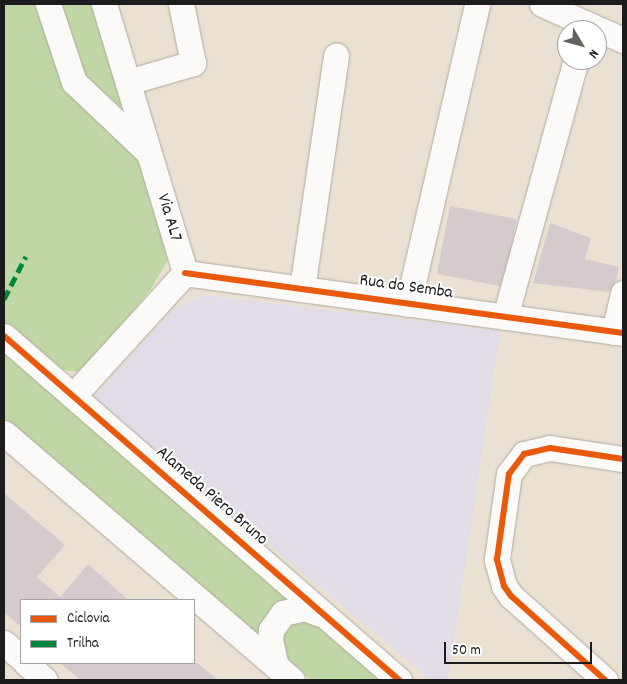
<!DOCTYPE html>
<style>
body{margin:0}
#map{position:relative;width:627px;height:684px;overflow:hidden;background:#eae1d2;font-family:Dekko,sans-serif}
div>[style]{position:absolute}
.built>*{inset:0;background:#e1dce7}
.green>*{inset:0;background:#bfd7a4;transform-origin:0 0}
.building>*{inset:0;background:#d5cbcd;transform-origin:0 0}
.roads{filter:drop-shadow(0 0 1px #b0aba1) drop-shadow(0 0 1px #b0aba1)}
.minor>*{height:25px;margin:-12.5px;padding:0 12.5px;transform-origin:12.5px;border-radius:12.5px;background:#fcfaf8}
.quiet>*{height:5px;margin-top:-2.5px;transform-origin:0;background:repeating-linear-gradient(90deg,#00873e 0 10px,transparent 0 15px)}
.cycleway>*{height:6px;margin:-3px;padding:0 3px;transform-origin:3px;border-radius:3px;background:#e8590c}
span{translate:-50% -50%;white-space:nowrap;text-align:center;line-height:1.15;-webkit-text-stroke:4px #fff;paint-order:stroke}
.street-label{font-size:18px;color:#1c1c1c}
.frame{position:absolute;inset:0;border:5px solid #1c1c1c;pointer-events:none}
.legend{position:absolute;left:20px;top:599px;width:175px;height:65px;box-sizing:border-box;background:#fff;border:1px solid #a4a4a4;margin:0;padding:6px 9px;list-style:none;font-size:15px;color:#1c1c1c}
.legend li{display:flex;align-items:center;gap:10px;height:25px}
.legend b{width:25px;border:1px solid #a4a4a4}
.north{position:absolute;left:557px;top:20px;width:50px;height:50px;box-sizing:border-box;background:#fff;border:1px solid #a4a4a4;border-radius:50%;rotate:127deg;font-size:14px;font-weight:700;line-height:20px;text-align:center;color:#1c1c1c}
.north::after{content:'';display:block;margin:auto;width:18px;height:22px;background:#64615c;clip-path:polygon(50% 0,100% 100%,50% 72%,0 100%)}
.scale{position:absolute;left:444px;top:642px;width:148px;height:22px;box-sizing:border-box;border:2px solid #1c1c1c;border-top:0;padding-left:6px;font-size:15px;line-height:18px;white-space:nowrap;color:#1c1c1c;-webkit-text-stroke:4px #fff;paint-order:stroke}
</style>
<div id="map">
<div class="built">
<div style="clip-path:polygon(203px 295px,500px 331px,448px 680px,431px 680px,93px 398px,173px 309px)"></div>
</div>
<div class="green">
<div style="clip-path:polygon(4px 4px,95px 4px,168px 260px,151px 289px,97px 358px,78px 372px,58px 369px,4px 326px)"></div>
<div style="left:4px;top:351px;width:381px;height:66px;rotate:41deg"></div>
<div style="clip-path:polygon(315px 618px,386px 680px,311px 680px,279px 652px,285px 623px)"></div>
</div>
<div class="building">
<div style="left:450px;top:206px;width:68px;height:69px;rotate:11deg"></div>
<div style="clip-path:polygon(550px 223px,591px 238px,585px 259px,619px 267px,616px 281px,609px 292px,533px 283px)"></div>
<div style="clip-path:polygon(4px 493px,65px 545px,37px 577px,60px 597px,88px 564px,128px 600px,21px 600px,21px 627px,4px 612px)"></div>
<div style="clip-path:polygon(60px 663px,197px 663px,218px 680px,80px 680px)"></div>
</div>
<div class="roads">
<div class="minor">
<div style="left:48px;top:4px;width:82px;rotate:71.6deg"></div>
<div style="left:74px;top:82px;width:102px;rotate:43.4deg"></div>
<div style="left:104px;top:4px;width:281px;rotate:73.2deg"></div>
<div style="left:542px;top:4px;width:89px;rotate:24deg"></div>
<div style="left:128px;top:82px;width:68px;rotate:-16.3deg"></div>
<div style="left:193px;top:63px;width:60px;rotate:-101.5deg"></div>
<div style="left:185px;top:273px;width:442px;rotate:7.8deg"></div>
<div style="left:302px;top:289px;width:236px;rotate:-81.7deg"></div>
<div style="left:408px;top:304px;width:308px;rotate:-77deg"></div>
<div style="left:505px;top:317px;width:267px;rotate:-74.6deg"></div>
<div style="left:614px;top:332px;width:40px;rotate:-77deg"></div>
<div style="left:4px;top:336px;width:524px;rotate:41.05deg"></div>
<div style="left:73px;top:396px;width:166px;rotate:-47.7deg"></div>
<div style="left:4px;top:433px;width:379px;rotate:40.6deg"></div>
<div style="left:4px;top:643px;width:23px;rotate:41deg"></div>
<div style="left:26px;top:663px;width:25px;rotate:42deg"></div>
<div style="left:276px;top:666px;width:26px;rotate:-103deg"></div>
<div style="left:270px;top:641px;width:11px;rotate:-85deg"></div>
<div style="left:271px;top:630px;width:21px;rotate:-55deg"></div>
<div style="left:283px;top:613px;width:22px;rotate:-13deg"></div>
<div style="left:304px;top:608px;width:20px;rotate:20deg"></div>
<div style="left:605px;top:680px;width:126px;rotate:-138.2deg"></div>
<div style="left:511px;top:596px;width:12px;rotate:-125deg"></div>
<div style="left:504px;top:586px;width:28px;rotate:-105deg"></div>
<div style="left:497px;top:559px;width:86px;rotate:-82deg"></div>
<div style="left:509px;top:474px;width:25px;rotate:-53deg"></div>
<div style="left:524px;top:454px;width:27px;rotate:-13deg"></div>
<div style="left:550px;top:448px;width:74px;rotate:8.6deg"></div>
</div>
</div>
<div class="quiet">
<div style="left:4px;top:299px;width:48px;rotate:-62.9deg"></div>
</div>
<div class="cycleway">
<div style="left:185px;top:273px;width:442px;rotate:7.8deg"></div>
<div style="left:4px;top:336px;width:524px;rotate:41.05deg"></div>
<div style="left:605px;top:680px;width:126px;rotate:-138.2deg"></div>
<div style="left:511px;top:596px;width:12px;rotate:-125deg"></div>
<div style="left:504px;top:586px;width:28px;rotate:-105deg"></div>
<div style="left:497px;top:559px;width:86px;rotate:-82deg"></div>
<div style="left:509px;top:474px;width:25px;rotate:-53deg"></div>
<div style="left:524px;top:454px;width:27px;rotate:-13deg"></div>
<div style="left:550px;top:448px;width:74px;rotate:8.6deg"></div>
</div>
<div class="street-label">
<span style="left:168px;top:218px;rotate:73deg">Via AL7</span>
<span style="left:406px;top:288px;rotate:8deg">Rua do Semba</span>
<span style="left:211px;top:497px;rotate:41deg">Alameda Piero Bruno</span>
</div>
<div class="frame"></div>
<ul class="legend">
<li><b style="height:6px;background:#e8590c"></b>Ciclovia</li>
<li><b style="height:6px;background:#00873e"></b>Trilha</li>
</ul>
<div class="north">N</div>
<div class="scale">50 m</div>
</div>
